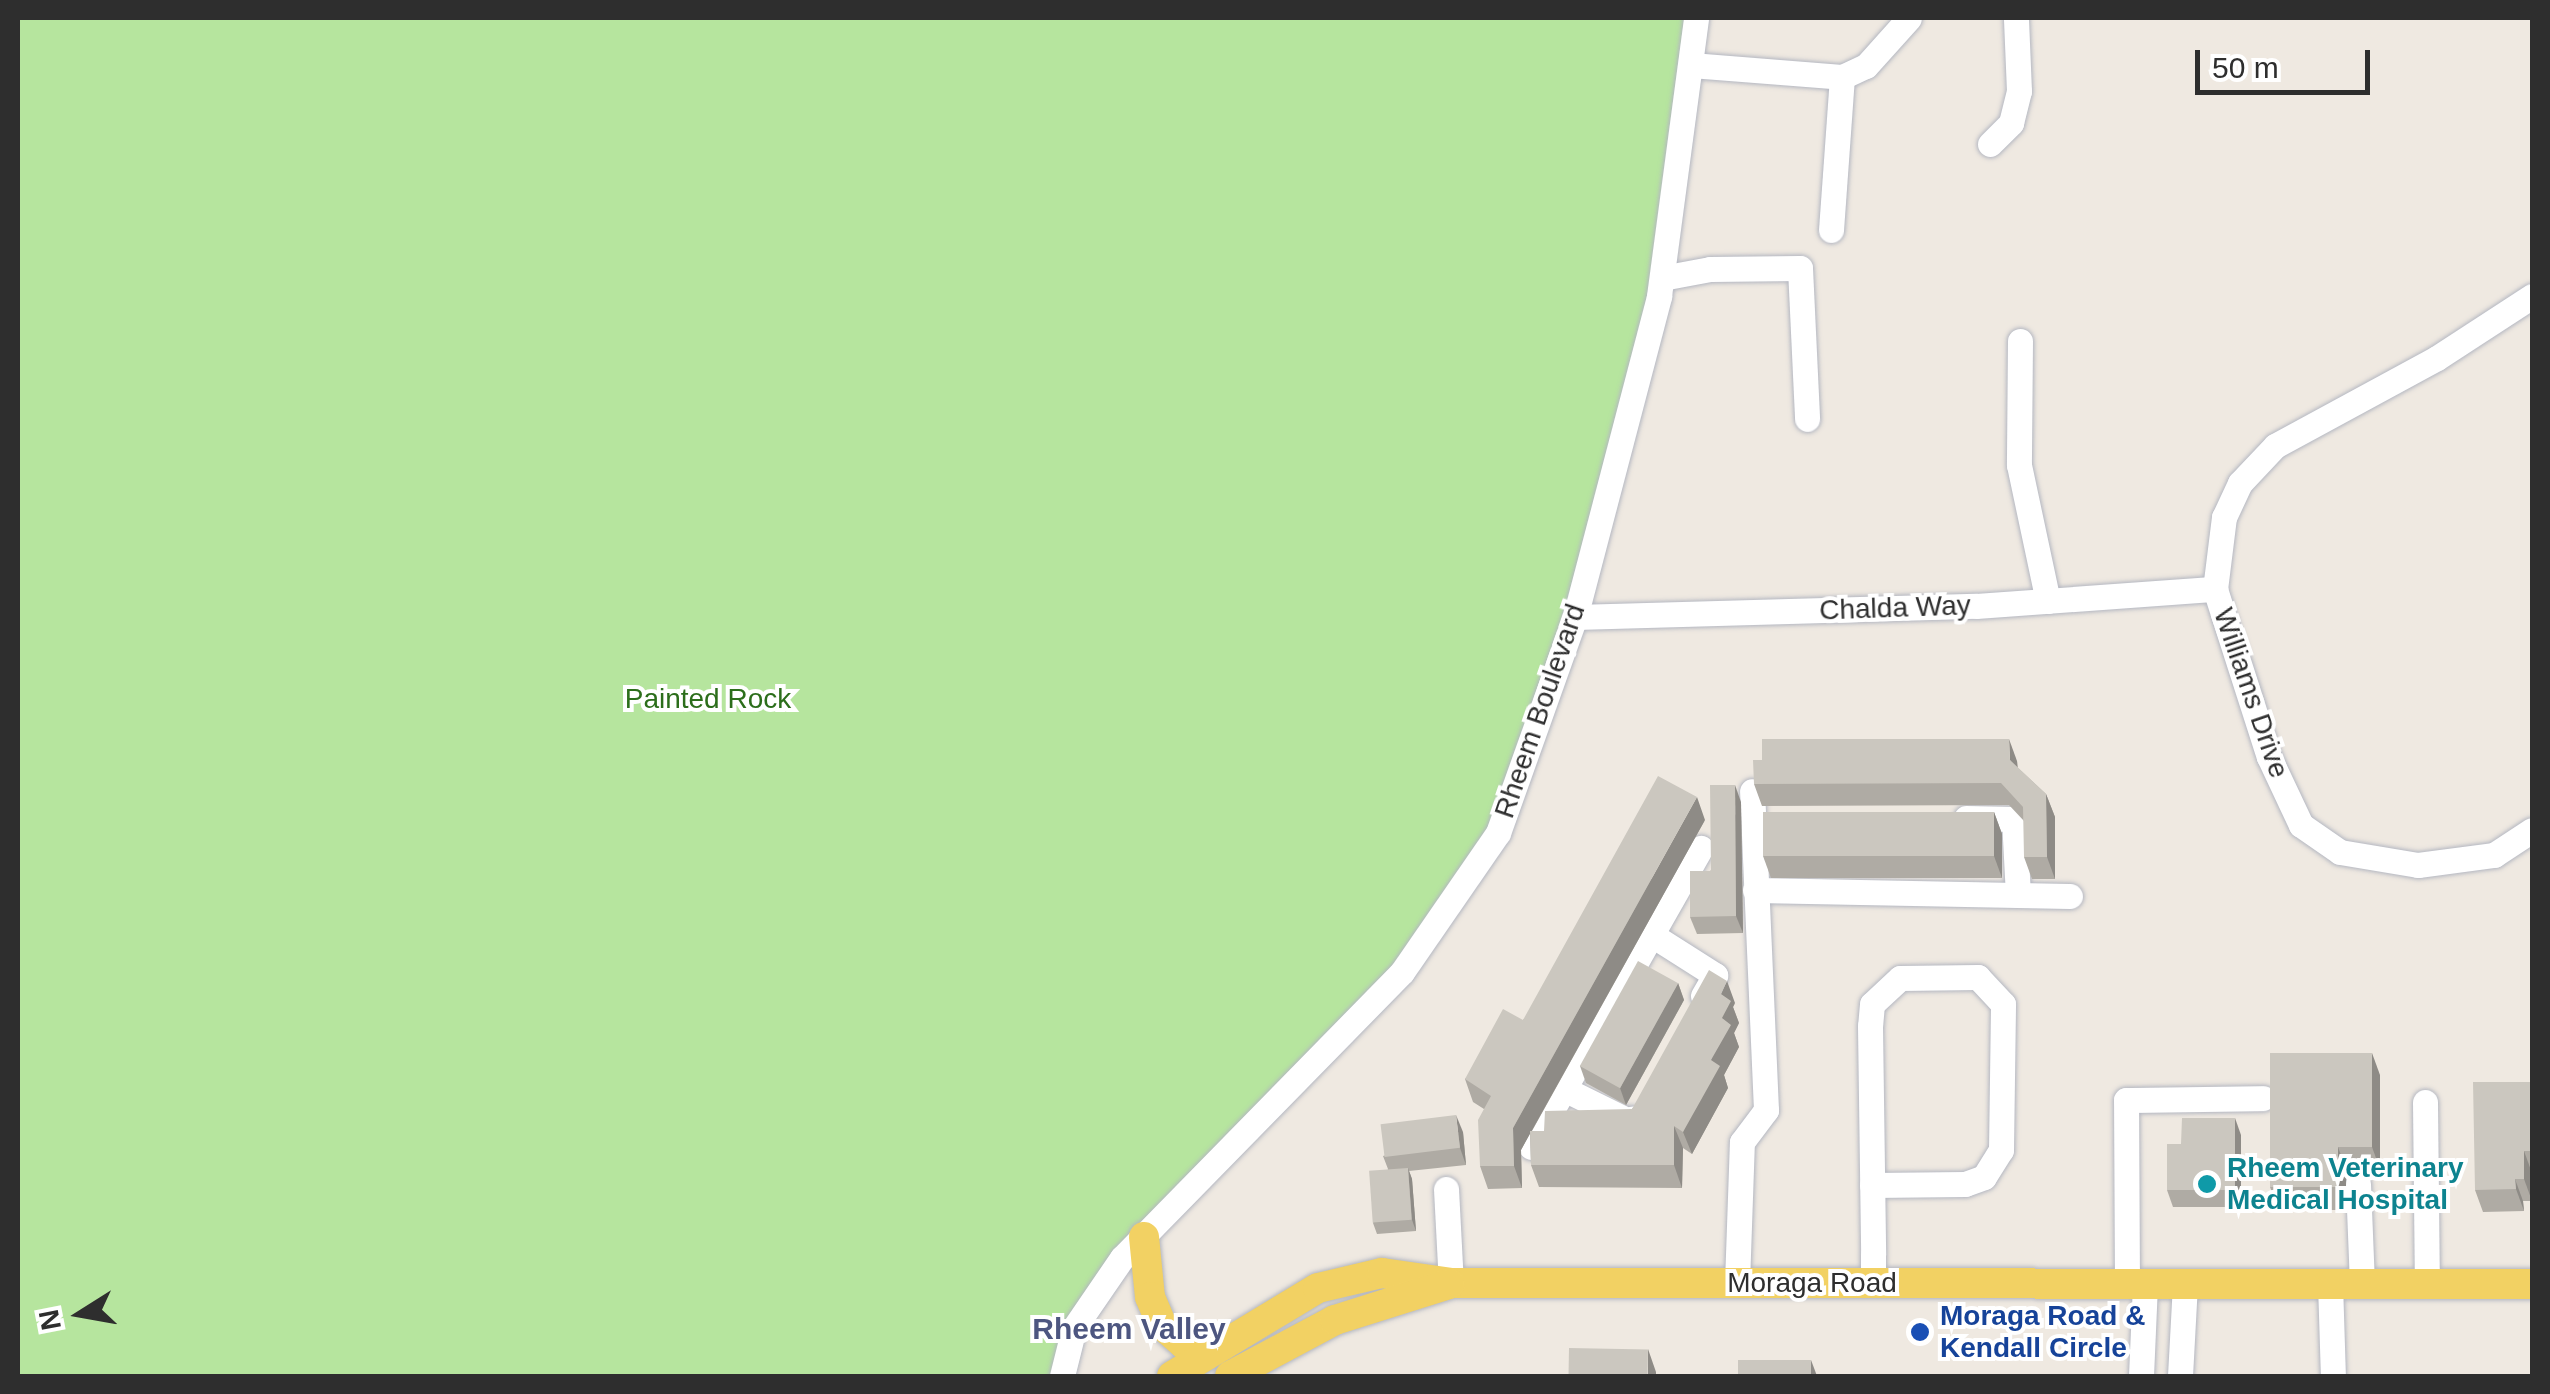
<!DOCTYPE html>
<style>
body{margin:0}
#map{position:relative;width:2550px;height:1394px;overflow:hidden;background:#efe9e1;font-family:Arial,sans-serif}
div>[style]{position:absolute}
.green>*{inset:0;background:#b6e59e}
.roads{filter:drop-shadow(0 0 2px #b4b7c1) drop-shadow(0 0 2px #b4b7c1)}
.minor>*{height:25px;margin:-12.5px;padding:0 12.5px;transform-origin:12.5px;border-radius:12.5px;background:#fff}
.major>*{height:30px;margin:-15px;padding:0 15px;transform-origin:15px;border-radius:15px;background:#f2d163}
.wall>*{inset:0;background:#afaba4}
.shaded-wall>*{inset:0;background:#8e8b86}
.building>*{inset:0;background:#cbc7bf;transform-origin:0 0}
.dots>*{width:28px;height:28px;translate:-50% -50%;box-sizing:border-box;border:5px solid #fff;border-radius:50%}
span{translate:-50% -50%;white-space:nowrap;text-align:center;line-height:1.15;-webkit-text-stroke:8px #fff;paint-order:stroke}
.street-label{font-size:28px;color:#2e2e2e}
.park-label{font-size:28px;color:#2c6e1b}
.culture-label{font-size:28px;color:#0d838f;font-weight:700}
.left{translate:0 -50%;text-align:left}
.transit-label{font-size:28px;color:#164399;font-weight:700}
.neighbourhood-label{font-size:30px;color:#4d5680;font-weight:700}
.frame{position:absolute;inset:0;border:20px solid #2e2e2e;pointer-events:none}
.north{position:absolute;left:30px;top:1264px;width:100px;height:100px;-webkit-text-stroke:8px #fff;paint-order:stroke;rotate:259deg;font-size:28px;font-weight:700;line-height:40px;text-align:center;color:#2e2e2e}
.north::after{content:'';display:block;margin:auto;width:35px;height:45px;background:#2e2e2e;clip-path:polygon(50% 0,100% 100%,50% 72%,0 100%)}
.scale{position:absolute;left:2195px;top:50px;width:175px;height:45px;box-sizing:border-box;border:5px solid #2e2e2e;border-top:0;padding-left:12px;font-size:30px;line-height:35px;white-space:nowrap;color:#2e2e2e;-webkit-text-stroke:8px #fff;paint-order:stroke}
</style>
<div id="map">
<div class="green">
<div style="clip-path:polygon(18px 18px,1696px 18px,1662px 278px,1498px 833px,1402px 972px,1122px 1258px,1062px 1376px,18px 1376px)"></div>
</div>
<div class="roads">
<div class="minor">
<div style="left:1691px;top:65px;width:151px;rotate:4.5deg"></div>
<div style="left:1842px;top:77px;width:26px;rotate:-25deg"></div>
<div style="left:1866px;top:66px;width:64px;rotate:-48.1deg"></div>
<div style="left:1990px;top:144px;width:30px;rotate:-45deg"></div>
<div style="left:2011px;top:123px;width:33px;rotate:-76deg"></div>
<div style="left:2019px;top:91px;width:73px;rotate:-92.4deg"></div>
<div style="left:1831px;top:230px;width:153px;rotate:-85.9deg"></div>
<div style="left:1662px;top:278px;width:49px;rotate:-10.6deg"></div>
<div style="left:1710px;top:269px;width:90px;rotate:-0.6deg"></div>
<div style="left:1800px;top:268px;width:151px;rotate:87.3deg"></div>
<div style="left:2532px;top:296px;width:113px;rotate:146.9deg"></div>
<div style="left:2437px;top:358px;width:184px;rotate:151.5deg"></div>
<div style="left:2275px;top:446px;width:51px;rotate:133.4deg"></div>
<div style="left:2240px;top:483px;width:38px;rotate:115deg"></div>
<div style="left:2224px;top:517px;width:73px;rotate:97.1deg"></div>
<div style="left:2215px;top:589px;width:176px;rotate:72.2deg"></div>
<div style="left:2269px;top:757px;width:75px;rotate:64.8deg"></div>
<div style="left:2301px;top:825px;width:47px;rotate:34.7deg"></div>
<div style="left:2340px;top:852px;width:79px;rotate:9.5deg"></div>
<div style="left:2418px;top:865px;width:77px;rotate:-7.5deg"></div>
<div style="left:2494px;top:855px;width:45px;rotate:-33.3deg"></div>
<div style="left:2020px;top:341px;width:124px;rotate:90.5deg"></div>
<div style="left:2019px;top:465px;width:139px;rotate:78deg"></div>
<div style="left:1575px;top:617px;width:401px;rotate:-1.6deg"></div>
<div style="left:1976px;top:606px;width:240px;rotate:-4.1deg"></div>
<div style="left:1966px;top:818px;width:48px;rotate:1.2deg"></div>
<div style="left:2014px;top:819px;width:76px;rotate:87deg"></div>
<div style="left:1755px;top:890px;width:315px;rotate:1.1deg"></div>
<div style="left:1652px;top:935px;width:75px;rotate:32.4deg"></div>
<div style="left:1715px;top:975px;width:24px;rotate:120deg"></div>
<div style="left:1564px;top:1089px;width:75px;rotate:26.2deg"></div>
<div style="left:1631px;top:1122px;width:4px;rotate:-63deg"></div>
<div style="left:2425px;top:1102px;width:182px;rotate:89.4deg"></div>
<div style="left:1531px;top:1147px;width:344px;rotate:-60.4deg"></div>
<div style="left:2358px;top:1184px;width:100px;rotate:87.7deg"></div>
<div style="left:1872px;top:1185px;width:93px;rotate:-0.6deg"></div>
<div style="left:1965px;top:1184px;width:20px;rotate:-20deg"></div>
<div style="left:1984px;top:1177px;width:32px;rotate:-58deg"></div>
<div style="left:2001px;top:1150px;width:146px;rotate:-89.2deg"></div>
<div style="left:2003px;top:1004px;width:37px;rotate:-133deg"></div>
<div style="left:1978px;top:977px;width:78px;rotate:179.3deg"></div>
<div style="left:1900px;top:978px;width:38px;rotate:137deg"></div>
<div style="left:1872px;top:1004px;width:22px;rotate:95deg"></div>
<div style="left:1870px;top:1026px;width:228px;rotate:89.2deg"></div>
<div style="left:1873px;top:1254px;width:30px;rotate:90deg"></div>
<div style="left:1446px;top:1189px;width:94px;rotate:87deg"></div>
<div style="left:1737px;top:1283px;width:141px;rotate:-88deg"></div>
<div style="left:1742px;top:1142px;width:40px;rotate:-53deg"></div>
<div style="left:1766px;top:1110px;width:319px;rotate:-92.5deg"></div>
<div style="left:2330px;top:1283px;width:93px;rotate:88.2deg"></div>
<div style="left:2127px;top:1284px;width:184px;rotate:-90.3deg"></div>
<div style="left:2126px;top:1100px;width:137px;rotate:-0.8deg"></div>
<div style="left:1062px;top:1376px;width:49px;rotate:-76deg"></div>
<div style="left:1074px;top:1328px;width:85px;rotate:-55.6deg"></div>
<div style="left:1122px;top:1258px;width:400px;rotate:-45.6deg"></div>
<div style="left:1402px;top:972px;width:169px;rotate:-55.4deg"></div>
<div style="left:1498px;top:833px;width:229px;rotate:-70.4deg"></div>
<div style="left:1575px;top:617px;width:332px;rotate:-75.3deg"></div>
<div style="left:1659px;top:296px;width:280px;rotate:-82.4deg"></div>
<div style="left:2141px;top:1376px;width:93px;rotate:-87.5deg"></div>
<div style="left:2180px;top:1376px;width:92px;rotate:-86.9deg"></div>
</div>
<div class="major">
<div style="left:1144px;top:1237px;width:60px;rotate:84.3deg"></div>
<div style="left:1150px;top:1297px;width:30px;rotate:67deg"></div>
<div style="left:1162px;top:1325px;width:29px;rotate:41deg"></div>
<div style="left:1184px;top:1344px;width:38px;rotate:-2deg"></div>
<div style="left:1172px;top:1376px;width:170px;rotate:-31.1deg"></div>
<div style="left:1318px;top:1288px;width:66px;rotate:-13.2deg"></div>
<div style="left:1382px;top:1273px;width:70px;rotate:8.2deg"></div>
<div style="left:1451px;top:1283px;width:1081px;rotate:0.05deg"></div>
<div style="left:1230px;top:1376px;width:119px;rotate:-28.1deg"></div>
<div style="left:1335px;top:1320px;width:120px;rotate:-17.5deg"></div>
</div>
</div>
<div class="wall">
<div style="clip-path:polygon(2017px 761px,2018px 768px,2046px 794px,2055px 817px,2055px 879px,2032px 879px,2024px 857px,2024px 821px,2009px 805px,1762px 806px,1754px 784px)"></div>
<div style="clip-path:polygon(1741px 802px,1743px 933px,1697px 934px,1690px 917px)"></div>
<div style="clip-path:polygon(1994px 812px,2002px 834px,2002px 878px,1771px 878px,1763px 856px)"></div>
<div style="clip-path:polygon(1705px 820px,1532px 1131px,1544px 1131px,1632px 1109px,1735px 1003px,1733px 1007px,1739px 1023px,1734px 1033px,1739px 1047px,1724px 1075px,1728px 1088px,1692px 1154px,1683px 1148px,1682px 1188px,1539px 1187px,1531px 1165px,1530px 1133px,1521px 1150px,1522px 1188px,1488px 1189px,1480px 1166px,1484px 1109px,1473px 1102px,1465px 1079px,1523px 1020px)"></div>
<div style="clip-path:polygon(1678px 983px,1684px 1000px,1626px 1105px,1586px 1083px,1580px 1066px)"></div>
<div style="clip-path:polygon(2380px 1075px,2380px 1169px,2346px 1169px,2346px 1210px,2278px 1210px,2270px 1187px)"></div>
<div style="clip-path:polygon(2532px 1082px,2532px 1201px,2523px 1201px,2524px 1211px,2483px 1212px,2475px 1190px)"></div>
<div style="clip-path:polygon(1463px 1132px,1466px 1165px,1409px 1171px,1412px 1179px,1416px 1231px,1377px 1234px,1373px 1223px,1388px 1169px,1383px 1156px)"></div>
<div style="clip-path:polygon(2241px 1135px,2241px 1207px,2173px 1207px,2167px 1190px,2181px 1144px)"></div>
</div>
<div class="shaded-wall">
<div style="clip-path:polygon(2009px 739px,2017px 761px,2018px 782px,2010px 760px)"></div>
<div style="clip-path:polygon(1735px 785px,1741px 802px,1743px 933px,1736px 916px)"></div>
<div style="clip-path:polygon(2046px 794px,2055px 817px,2055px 879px,2047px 857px)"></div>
<div style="clip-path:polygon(1697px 797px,1705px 820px,1521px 1150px,1522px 1188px,1514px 1166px,1513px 1128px)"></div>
<div style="clip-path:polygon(1994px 812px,2002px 834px,2002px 878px,1994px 856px)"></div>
<div style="clip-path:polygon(1727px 981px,1735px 1003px,1733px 1007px,1739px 1023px,1734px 1033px,1739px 1047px,1724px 1075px,1728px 1088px,1692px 1154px,1683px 1132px,1711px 1060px,1722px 1018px,1721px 994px)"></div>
<div style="clip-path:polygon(1678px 983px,1684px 1000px,1626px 1105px,1620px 1088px)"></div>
<div style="clip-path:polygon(2372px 1053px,2380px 1075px,2380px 1169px,2372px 1147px)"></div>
<div style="clip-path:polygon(1456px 1115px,1463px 1132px,1466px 1165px,1460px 1148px)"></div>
<div style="clip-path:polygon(2235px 1118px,2241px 1135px,2241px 1207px,2235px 1190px)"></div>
<div style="clip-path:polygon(1674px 1126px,1683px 1148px,1682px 1188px,1674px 1165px)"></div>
<div style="clip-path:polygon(2338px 1147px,2346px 1169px,2346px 1210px,2338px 1187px)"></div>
<div style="clip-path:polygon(2524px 1151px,2532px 1173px,2532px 1201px,2524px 1179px)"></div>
<div style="clip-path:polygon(1408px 1168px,1412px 1179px,1416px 1231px,1412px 1220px)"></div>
<div style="clip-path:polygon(2515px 1179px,2523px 1201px,2524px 1211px,2516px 1189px)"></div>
<div style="clip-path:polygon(1648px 1349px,1656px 1372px,1656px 1376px,1648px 1376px)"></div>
<div style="clip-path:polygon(1811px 1360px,1817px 1376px,1811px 1376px)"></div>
</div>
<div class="building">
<div style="clip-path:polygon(1762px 739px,2009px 739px,2010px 760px,2046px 794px,2047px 857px,2024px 857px,2023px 807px,2001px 783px,1754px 784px,1753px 760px,1762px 760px)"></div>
<div style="clip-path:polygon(1658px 776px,1697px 797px,1513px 1128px,1514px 1166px,1480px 1166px,1478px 1120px,1491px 1096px,1465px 1079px,1503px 1009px,1523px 1020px)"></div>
<div style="clip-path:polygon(1710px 785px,1735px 785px,1736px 916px,1690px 917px,1690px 871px,1711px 871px)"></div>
<div style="left:1763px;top:812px;width:231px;height:44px"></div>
<div style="left:1638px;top:961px;width:46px;height:120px;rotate:29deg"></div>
<div style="clip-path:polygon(1709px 970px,1727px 981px,1721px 994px,1731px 1001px,1722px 1018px,1731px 1025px,1711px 1060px,1720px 1066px,1683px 1132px,1674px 1126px,1674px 1165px,1531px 1165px,1530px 1131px,1544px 1131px,1545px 1111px,1632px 1109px)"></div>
<div style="clip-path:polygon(2270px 1053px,2372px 1053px,2372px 1147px,2338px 1147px,2338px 1187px,2270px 1187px)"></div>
<div style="clip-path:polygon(2473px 1082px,2532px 1082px,2532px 1151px,2524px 1151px,2524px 1179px,2515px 1179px,2516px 1189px,2475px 1190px)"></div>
<div style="left:1456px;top:1115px;width:33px;height:76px;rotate:83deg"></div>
<div style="clip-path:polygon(2182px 1118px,2235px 1118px,2235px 1190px,2167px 1190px,2167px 1144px,2181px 1144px)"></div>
<div style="left:1408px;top:1168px;width:52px;height:39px;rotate:86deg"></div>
<div style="left:1569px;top:1348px;width:79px;height:28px;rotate:1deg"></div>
<div style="left:1811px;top:1360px;width:16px;height:73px;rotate:90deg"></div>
</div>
<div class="dots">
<div style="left:2207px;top:1184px;background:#0f9aa8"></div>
<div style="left:1920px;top:1332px;background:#1a4fb4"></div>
</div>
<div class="street-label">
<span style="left:1895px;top:608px;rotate:-2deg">Chalda Way</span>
<span style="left:2251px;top:693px;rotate:71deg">Williams Drive</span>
<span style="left:1540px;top:711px;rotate:-71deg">Rheem Boulevard</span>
<span style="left:1812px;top:1283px">Moraga Road</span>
</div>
<div class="park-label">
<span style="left:708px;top:699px">Painted Rock</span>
</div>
<div class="culture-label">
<span class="left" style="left:2227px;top:1184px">Rheem Veterinary<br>Medical Hospital</span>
</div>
<div class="transit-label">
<span class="left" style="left:1940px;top:1332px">Moraga Road &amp;<br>Kendall Circle</span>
</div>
<div class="neighbourhood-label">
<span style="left:1129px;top:1329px">Rheem Valley</span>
</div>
<div class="frame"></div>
<div class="north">N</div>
<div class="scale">50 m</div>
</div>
